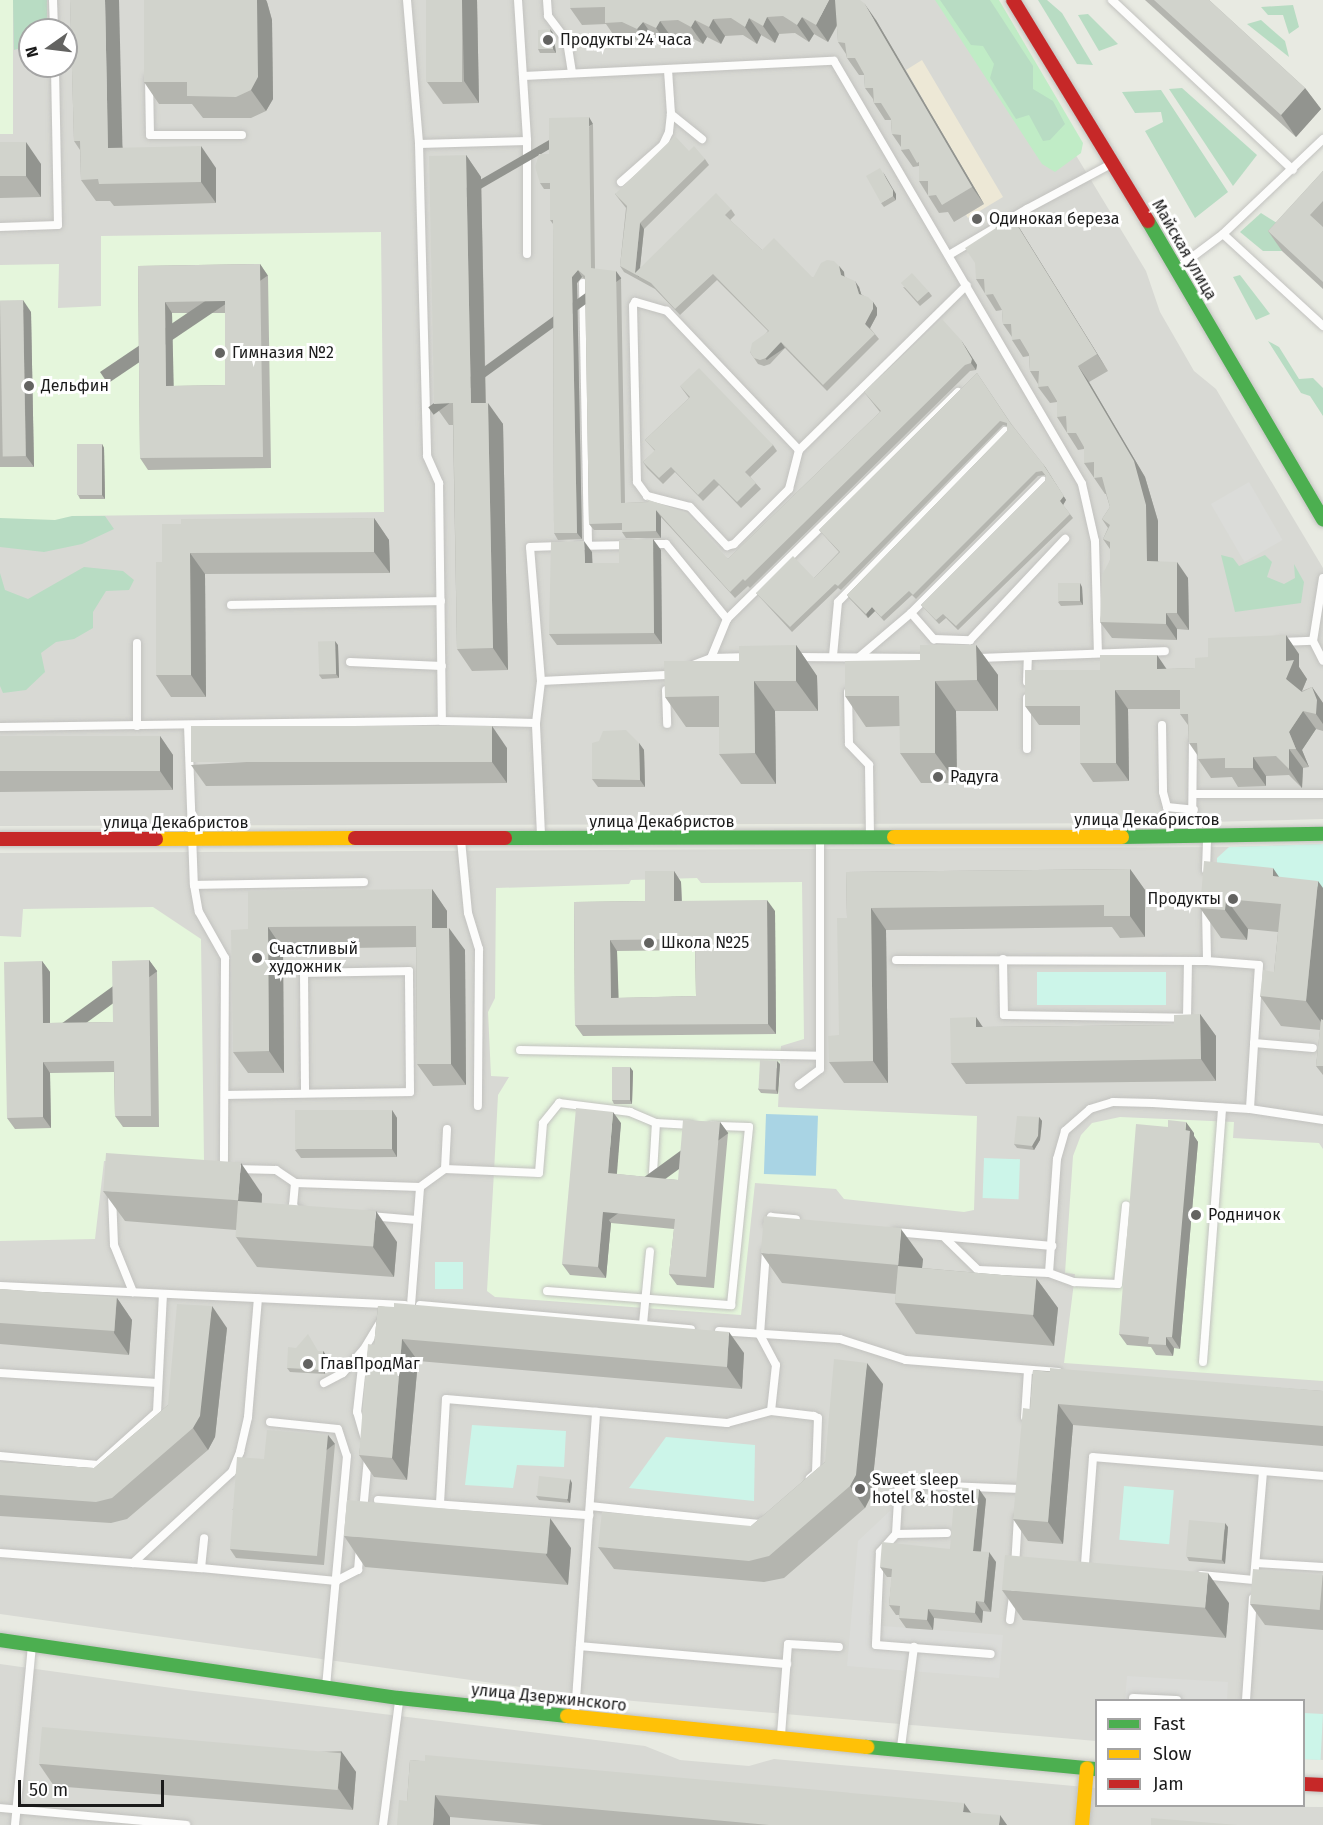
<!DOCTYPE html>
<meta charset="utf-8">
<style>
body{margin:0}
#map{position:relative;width:1323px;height:1825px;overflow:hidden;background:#e8eae2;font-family:"Fira Sans",sans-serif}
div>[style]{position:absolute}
.residential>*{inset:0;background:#d8d9d4}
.commercial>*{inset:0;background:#ede8d6}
.education>*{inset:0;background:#e5f6dc;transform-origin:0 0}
.grass>*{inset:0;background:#c0ecc6}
.forest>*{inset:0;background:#b8dcc3}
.park>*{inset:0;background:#ccf5e9;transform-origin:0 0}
.pitch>*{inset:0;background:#a9d4e4;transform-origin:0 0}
.parking>*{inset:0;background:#dbdcd9;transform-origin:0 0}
.roads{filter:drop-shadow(0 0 2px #c2c2bf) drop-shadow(0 0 2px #c2c2bf)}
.lane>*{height:8px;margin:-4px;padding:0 4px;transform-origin:4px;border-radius:4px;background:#fcfcfb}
.fast>*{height:14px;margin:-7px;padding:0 7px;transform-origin:7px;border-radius:7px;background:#4caf50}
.slow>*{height:14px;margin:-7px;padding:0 7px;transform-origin:7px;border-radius:7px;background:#ffc107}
.jam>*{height:14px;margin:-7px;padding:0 7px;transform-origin:7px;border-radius:7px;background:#c62828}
.wall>*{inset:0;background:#b4b5af}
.shaded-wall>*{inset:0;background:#92948f;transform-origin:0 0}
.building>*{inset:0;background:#d1d3cc;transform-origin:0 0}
.dots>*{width:16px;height:16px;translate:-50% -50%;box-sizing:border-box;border:3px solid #fff;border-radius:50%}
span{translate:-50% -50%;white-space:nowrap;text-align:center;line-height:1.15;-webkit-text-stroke:6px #fff;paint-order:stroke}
.poi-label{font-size:16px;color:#1b1b1b}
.left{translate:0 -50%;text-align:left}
.right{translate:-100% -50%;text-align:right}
.street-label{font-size:16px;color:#1b1b1b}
.legend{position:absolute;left:1095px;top:1699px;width:210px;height:108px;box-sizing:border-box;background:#fff;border:2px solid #a4a4a4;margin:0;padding:8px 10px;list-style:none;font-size:18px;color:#1b1b1b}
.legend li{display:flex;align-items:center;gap:12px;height:30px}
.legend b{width:30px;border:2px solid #a4a4a4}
.north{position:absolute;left:18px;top:18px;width:60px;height:60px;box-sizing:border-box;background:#fff;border:2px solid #a4a4a4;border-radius:50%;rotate:256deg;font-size:16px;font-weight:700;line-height:24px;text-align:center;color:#1b1b1b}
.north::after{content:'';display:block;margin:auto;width:21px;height:27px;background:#636361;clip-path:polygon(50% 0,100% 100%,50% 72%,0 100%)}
.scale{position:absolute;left:18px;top:1780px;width:146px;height:27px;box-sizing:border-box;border:3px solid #1b1b1b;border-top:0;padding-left:8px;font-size:18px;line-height:21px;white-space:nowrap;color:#1b1b1b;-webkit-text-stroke:4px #fff;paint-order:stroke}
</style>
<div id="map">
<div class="residential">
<div style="clip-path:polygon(evenodd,0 0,982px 0,1146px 271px,1160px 312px,1194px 371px,1216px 389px,1323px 568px,1323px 819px,1173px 823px,0 826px,0 0,30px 30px,66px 30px,66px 66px,30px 66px,30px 30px)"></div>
<div style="clip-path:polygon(1323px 844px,1323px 1760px,1304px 1759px,1304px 1700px,1096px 1700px,1096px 1741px,599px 1698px,0 1614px,0 853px,1229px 847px)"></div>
<div style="clip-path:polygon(0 1664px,186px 1690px,645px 1746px,680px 1760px,749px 1766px,774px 1759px,1096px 1788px,1096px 1806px,1323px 1807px,1323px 1825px,0 1825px)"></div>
</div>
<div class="commercial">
<div style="clip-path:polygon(922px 60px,1003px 197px,968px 218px,966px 215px,984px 204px,933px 117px,921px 103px,924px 101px,906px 70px)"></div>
</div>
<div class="education">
<div style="left:0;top:0;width:13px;height:134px"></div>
<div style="clip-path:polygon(381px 232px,384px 512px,72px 516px,72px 524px,0 526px,0 265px,59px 264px,58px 308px,101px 306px,101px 236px)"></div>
<div style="clip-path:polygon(697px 878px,701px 883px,802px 882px,804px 1039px,781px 1046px,778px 1107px,977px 1116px,974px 1210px,964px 1212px,844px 1199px,836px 1189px,755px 1183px,741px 1315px,495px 1297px,487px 1291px,494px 1172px,498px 1095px,509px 1077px,491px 1076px,488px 1012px,495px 998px,496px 888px,629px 884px,631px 880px)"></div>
<div style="clip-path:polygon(153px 907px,201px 939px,204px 1160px,104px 1161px,95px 1239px,0 1241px,0 936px,21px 937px,23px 909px)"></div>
<div style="clip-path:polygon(1120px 1117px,1234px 1122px,1233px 1138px,1319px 1143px,1323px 1149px,1323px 1381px,1064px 1363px,1075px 1274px,1065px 1273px,1073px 1156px,1081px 1135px,1092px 1123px)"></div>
</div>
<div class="grass">
<div style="clip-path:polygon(935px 0,999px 0,1083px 143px,1081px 153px,1055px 172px,1042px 164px)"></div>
</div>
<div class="forest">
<div style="clip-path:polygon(13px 0,47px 0,47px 30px,30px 30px,30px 45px,14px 50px)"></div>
<div style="clip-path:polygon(940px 0,990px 0,1033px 66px,1033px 89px,1053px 101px,1065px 124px,1050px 140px,1043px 141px,1029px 115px,1016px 119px,990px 78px,994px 64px,983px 46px,971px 45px)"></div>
<div style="clip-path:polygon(1038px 0,1047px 0,1062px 13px,1093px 65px,1077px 64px)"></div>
<div style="clip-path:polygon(1293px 5px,1299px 27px,1289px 34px,1283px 15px,1268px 15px,1261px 7px)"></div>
<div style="clip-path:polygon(1088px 14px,1118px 44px,1099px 51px,1078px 15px)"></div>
<div style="clip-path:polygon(1261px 20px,1285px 41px,1289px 57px,1247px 24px)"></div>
<div style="clip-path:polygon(1182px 88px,1257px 155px,1233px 186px,1169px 89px)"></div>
<div style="clip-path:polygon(1161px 90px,1228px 192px,1195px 218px,1145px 131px,1163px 122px,1161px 112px,1135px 113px,1122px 92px)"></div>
<div style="clip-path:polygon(1261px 213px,1277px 223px,1282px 251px,1263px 251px,1240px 232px)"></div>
<div style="clip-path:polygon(1240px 275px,1270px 314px,1256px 320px,1233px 277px)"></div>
<div style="clip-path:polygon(1268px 341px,1279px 347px,1299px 379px,1313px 378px,1323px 388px,1323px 416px,1310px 396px,1301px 393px)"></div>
<div style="clip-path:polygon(72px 516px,105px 516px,114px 529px,82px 544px,44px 552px,0 547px,0 518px,55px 520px)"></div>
<div style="clip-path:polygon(1221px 555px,1233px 558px,1239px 566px,1265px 555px,1272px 562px,1267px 577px,1284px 584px,1295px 578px,1294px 564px,1304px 582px,1301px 603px,1235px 612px)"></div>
<div style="clip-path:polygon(84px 567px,123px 571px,134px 580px,129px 590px,106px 591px,93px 612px,93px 628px,74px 639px,56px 642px,41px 653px,45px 672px,26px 690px,3px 693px,0 686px,0 573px,5px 590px,28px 599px)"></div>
</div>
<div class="park">
<div style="clip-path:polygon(1323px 844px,1323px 898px,1217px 885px,1217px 858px,1229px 847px)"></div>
<div style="left:1037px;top:972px;width:129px;height:33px"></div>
<div style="left:984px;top:1158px;width:36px;height:40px;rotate:2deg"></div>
<div style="left:435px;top:1262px;width:28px;height:27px"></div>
<div style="clip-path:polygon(472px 1425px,566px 1431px,564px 1467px,517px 1465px,513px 1488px,465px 1485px)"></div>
<div style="clip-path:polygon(666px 1437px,755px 1445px,754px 1501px,629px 1488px)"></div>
<div style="left:1124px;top:1486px;width:50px;height:54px;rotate:5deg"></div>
<div style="left:1304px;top:1713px;width:19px;height:46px;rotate:3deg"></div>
</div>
<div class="pitch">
<div style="left:766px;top:1114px;width:52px;height:60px;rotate:2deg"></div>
</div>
<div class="parking">
<div style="left:1249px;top:482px;width:67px;height:44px;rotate:60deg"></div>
<div style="clip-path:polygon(892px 1509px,891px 1533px,874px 1550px,869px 1625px,1003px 1635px,999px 1678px,847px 1666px,858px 1541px)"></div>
<div style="clip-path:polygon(1127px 1676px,1228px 1682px,1227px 1700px,1125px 1700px)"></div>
</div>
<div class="roads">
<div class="lane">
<div style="left:53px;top:0;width:30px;rotate:88deg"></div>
<div style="left:407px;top:0;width:144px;rotate:85.2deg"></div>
<div style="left:419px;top:144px;width:312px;rotate:88.5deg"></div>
<div style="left:427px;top:456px;width:30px;rotate:66deg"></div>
<div style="left:439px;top:483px;width:238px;rotate:89.3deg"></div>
<div style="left:518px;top:0;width:141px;rotate:86.3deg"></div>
<div style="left:527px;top:141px;width:113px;rotate:90deg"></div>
<div style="left:547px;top:0;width:16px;rotate:86deg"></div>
<div style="left:548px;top:16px;width:31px;rotate:53deg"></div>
<div style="left:567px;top:41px;width:32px;rotate:81deg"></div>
<div style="left:1112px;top:0;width:248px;rotate:43.2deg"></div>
<div style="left:523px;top:76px;width:311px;rotate:-2.8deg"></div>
<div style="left:834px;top:61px;width:490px;rotate:59.6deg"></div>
<div style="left:1082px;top:484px;width:58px;rotate:77.2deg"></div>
<div style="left:1095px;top:541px;width:112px;rotate:88.5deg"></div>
<div style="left:149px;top:78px;width:57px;rotate:89deg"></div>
<div style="left:150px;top:135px;width:92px"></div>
<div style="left:671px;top:114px;width:40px;rotate:39deg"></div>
<div style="left:419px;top:144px;width:108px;rotate:-1.6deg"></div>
<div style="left:621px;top:182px;width:56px;rotate:-41.4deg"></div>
<div style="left:663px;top:145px;width:14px;rotate:-65deg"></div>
<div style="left:669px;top:132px;width:18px;rotate:-84deg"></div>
<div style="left:671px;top:114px;width:44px;rotate:-93.9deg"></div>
<div style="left:0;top:227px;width:58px;rotate:-2deg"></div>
<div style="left:58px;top:225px;width:159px;rotate:-91.1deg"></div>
<div style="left:1223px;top:234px;width:136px;rotate:42.6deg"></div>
<div style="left:949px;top:255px;width:91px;rotate:-30.5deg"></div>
<div style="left:1027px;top:209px;width:98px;rotate:-28.1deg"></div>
<div style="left:1179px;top:267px;width:55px;rotate:-36.9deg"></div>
<div style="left:1223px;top:234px;width:138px;rotate:-43.5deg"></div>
<div style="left:583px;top:283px;width:263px;rotate:88.9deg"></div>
<div style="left:799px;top:450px;width:192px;rotate:-133.5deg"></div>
<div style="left:667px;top:311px;width:33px;rotate:-164deg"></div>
<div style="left:635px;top:302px;width:4px;rotate:117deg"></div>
<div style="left:633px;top:306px;width:176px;rotate:88.7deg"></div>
<div style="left:637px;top:482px;width:17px;rotate:54deg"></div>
<div style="left:647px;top:496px;width:44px;rotate:14.3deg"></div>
<div style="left:690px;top:507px;width:54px;rotate:46.5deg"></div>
<div style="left:727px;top:546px;width:7px;rotate:-16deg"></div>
<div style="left:734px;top:544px;width:78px;rotate:-45deg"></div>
<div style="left:789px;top:489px;width:40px;rotate:-75.6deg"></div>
<div style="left:799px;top:450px;width:235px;rotate:-44.5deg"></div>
<div style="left:646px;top:544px;width:20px"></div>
<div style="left:666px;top:544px;width:97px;rotate:50.9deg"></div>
<div style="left:577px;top:546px;width:53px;rotate:-1.1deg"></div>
<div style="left:1323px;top:578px;width:64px;rotate:99deg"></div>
<div style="left:1313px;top:641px;width:22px;rotate:63deg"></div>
<div style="left:231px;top:605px;width:210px;rotate:-1.1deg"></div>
<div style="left:911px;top:613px;width:35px;rotate:49deg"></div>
<div style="left:934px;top:639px;width:36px;rotate:2deg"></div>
<div style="left:970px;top:640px;width:139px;rotate:-46.8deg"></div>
<div style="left:1280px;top:642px;width:33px;rotate:-2deg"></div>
<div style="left:137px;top:643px;width:83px;rotate:90deg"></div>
<div style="left:833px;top:656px;width:54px;rotate:-84.7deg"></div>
<div style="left:838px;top:602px;width:239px;rotate:-45.7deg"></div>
<div style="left:793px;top:657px;width:137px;rotate:0.4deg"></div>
<div style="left:711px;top:658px;width:42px;rotate:-67.7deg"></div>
<div style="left:727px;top:619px;width:324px;rotate:-44.5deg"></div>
<div style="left:858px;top:658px;width:70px;rotate:-40.3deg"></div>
<div style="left:911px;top:613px;width:187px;rotate:-45deg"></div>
<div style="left:976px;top:658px;width:189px;rotate:-2.1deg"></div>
<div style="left:350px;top:662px;width:92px;rotate:2.5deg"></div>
<div style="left:693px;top:665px;width:19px;rotate:-21deg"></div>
<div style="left:711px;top:658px;width:40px;rotate:-1.4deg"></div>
<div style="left:541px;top:681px;width:125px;rotate:-2.7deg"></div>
<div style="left:666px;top:675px;width:10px;rotate:-24deg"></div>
<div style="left:1027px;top:682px;width:24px;rotate:-88deg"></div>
<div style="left:666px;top:690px;width:34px;rotate:88deg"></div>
<div style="left:848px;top:692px;width:52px;rotate:88.9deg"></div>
<div style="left:849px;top:744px;width:29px;rotate:46deg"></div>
<div style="left:869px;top:765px;width:71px;rotate:89.2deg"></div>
<div style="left:188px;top:725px;width:160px;rotate:87.9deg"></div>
<div style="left:194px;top:885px;width:27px;rotate:80deg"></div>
<div style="left:199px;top:912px;width:53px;rotate:60.5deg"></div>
<div style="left:225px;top:958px;width:211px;rotate:90.3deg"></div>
<div style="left:1162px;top:725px;width:67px;rotate:89.1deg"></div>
<div style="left:1163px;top:792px;width:16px;rotate:75deg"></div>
<div style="left:1167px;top:807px;width:27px;rotate:6deg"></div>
<div style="left:0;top:727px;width:442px;rotate:-0.8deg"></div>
<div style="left:442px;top:721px;width:94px;rotate:1.2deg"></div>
<div style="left:1027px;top:749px;width:51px;rotate:-90deg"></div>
<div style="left:1194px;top:794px;width:129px"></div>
<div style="left:1192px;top:833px;width:91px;rotate:-89.4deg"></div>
<div style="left:541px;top:835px;width:112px;rotate:-92.6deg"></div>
<div style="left:536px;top:723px;width:42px;rotate:-83.2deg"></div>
<div style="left:541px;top:681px;width:134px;rotate:-94.7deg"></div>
<div style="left:530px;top:547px;width:31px;rotate:-2deg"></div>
<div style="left:461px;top:840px;width:73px;rotate:84.5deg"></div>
<div style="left:468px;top:913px;width:38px;rotate:73deg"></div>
<div style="left:479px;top:949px;width:157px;rotate:90.4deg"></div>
<div style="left:1206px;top:870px;width:32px;rotate:-88deg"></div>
<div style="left:194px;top:885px;width:170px;rotate:-1deg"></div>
<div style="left:1206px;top:907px;width:54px;rotate:88.9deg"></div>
<div style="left:1003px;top:959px;width:56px;rotate:89deg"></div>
<div style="left:1004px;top:1015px;width:183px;rotate:0.9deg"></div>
<div style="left:1187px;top:1018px;width:56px;rotate:-89deg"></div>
<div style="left:896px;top:960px;width:311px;rotate:0.2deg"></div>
<div style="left:1207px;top:961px;width:52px;rotate:4.4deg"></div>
<div style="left:1259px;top:965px;width:144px;rotate:93.6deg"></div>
<div style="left:1254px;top:1043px;width:59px;rotate:4.8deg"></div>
<div style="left:520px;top:1050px;width:300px;rotate:1.1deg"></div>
<div style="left:799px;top:1085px;width:26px;rotate:-37deg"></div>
<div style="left:820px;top:1069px;width:231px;rotate:-90deg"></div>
<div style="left:227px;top:1095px;width:183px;rotate:-0.9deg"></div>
<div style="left:410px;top:1092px;width:121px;rotate:-90.5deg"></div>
<div style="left:409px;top:971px;width:105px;rotate:178.9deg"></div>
<div style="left:304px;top:973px;width:119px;rotate:89.5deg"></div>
<div style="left:235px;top:1169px;width:41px;rotate:1.4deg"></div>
<div style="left:276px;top:1170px;width:23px;rotate:34deg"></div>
<div style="left:295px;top:1183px;width:125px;rotate:1.8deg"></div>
<div style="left:420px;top:1187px;width:31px;rotate:-36deg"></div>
<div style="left:445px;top:1169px;width:94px;rotate:2.4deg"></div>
<div style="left:539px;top:1173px;width:50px;rotate:-85.4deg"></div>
<div style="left:543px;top:1123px;width:26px;rotate:-51deg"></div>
<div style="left:559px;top:1103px;width:72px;rotate:7.2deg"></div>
<div style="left:630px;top:1112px;width:28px;rotate:23deg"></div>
<div style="left:656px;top:1123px;width:36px;rotate:3deg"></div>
<div style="left:445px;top:1169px;width:40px;rotate:-87.1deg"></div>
<div style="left:653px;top:1173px;width:50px;rotate:-86.6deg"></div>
<div style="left:295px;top:1183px;width:22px;rotate:95deg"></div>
<div style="left:293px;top:1205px;width:6px;rotate:59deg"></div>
<div style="left:296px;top:1210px;width:4px"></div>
<div style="left:112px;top:1195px;width:50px;rotate:87.7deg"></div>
<div style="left:114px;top:1245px;width:51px;rotate:68deg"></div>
<div style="left:370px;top:1216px;width:47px;rotate:4.9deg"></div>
<div style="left:768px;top:1223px;width:7px;rotate:-63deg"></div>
<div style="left:771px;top:1217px;width:25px;rotate:5deg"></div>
<div style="left:895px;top:1232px;width:158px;rotate:5.1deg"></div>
<div style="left:946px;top:1239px;width:45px;rotate:44.1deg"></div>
<div style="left:978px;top:1270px;width:71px;rotate:2.4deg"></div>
<div style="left:1049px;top:1273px;width:27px;rotate:20deg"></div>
<div style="left:1074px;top:1282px;width:44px;rotate:2.6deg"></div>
<div style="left:1118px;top:1284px;width:79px;rotate:-84.2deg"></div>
<div style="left:766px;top:1251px;width:84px;rotate:94.1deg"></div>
<div style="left:760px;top:1335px;width:34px;rotate:62deg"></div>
<div style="left:776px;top:1365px;width:46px;rotate:96.2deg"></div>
<div style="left:1049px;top:1273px;width:114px;rotate:-86deg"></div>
<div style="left:1057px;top:1159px;width:29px;rotate:-74deg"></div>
<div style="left:1065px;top:1131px;width:33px;rotate:-41deg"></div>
<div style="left:1090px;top:1109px;width:24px;rotate:-17deg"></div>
<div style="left:1113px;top:1102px;width:40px;rotate:1.4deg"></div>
<div style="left:1153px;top:1103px;width:97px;rotate:3.5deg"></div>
<div style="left:1250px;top:1109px;width:74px;rotate:8.6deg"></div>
<div style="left:0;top:1286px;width:405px;rotate:2.7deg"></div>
<div style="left:547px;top:1291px;width:185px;rotate:4.4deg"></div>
<div style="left:731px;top:1305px;width:179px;rotate:-84.2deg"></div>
<div style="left:749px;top:1127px;width:38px;rotate:-178deg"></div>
<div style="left:411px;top:1305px;width:118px;rotate:-85.6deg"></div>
<div style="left:420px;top:1305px;width:272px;rotate:5.1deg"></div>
<div style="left:643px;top:1324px;width:73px;rotate:-84.5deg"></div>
<div style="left:719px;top:1331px;width:121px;rotate:3.8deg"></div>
<div style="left:840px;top:1339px;width:69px;rotate:17.7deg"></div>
<div style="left:906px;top:1360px;width:153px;rotate:4.5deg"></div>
<div style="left:1203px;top:1362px;width:255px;rotate:-85.7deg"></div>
<div style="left:0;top:1373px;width:158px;rotate:3.6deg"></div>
<div style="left:324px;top:1383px;width:21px;rotate:-28deg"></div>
<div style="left:343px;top:1373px;width:30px;rotate:-49deg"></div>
<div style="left:1025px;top:1417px;width:47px;rotate:-86.3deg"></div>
<div style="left:270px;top:1422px;width:68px;rotate:5.9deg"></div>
<div style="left:338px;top:1429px;width:28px;rotate:72deg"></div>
<div style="left:347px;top:1456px;width:231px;rotate:95.2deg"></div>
<div style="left:364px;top:1436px;width:25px;rotate:-106deg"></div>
<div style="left:357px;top:1412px;width:63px;rotate:-83.7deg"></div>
<div style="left:364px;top:1349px;width:33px;rotate:-59deg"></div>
<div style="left:0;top:1456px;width:98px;rotate:5.2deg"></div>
<div style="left:98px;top:1465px;width:79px;rotate:-41.9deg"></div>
<div style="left:157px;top:1412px;width:118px;rotate:-87.1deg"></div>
<div style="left:378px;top:1500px;width:212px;rotate:4.1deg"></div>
<div style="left:440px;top:1503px;width:104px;rotate:-86.7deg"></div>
<div style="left:446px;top:1399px;width:282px;rotate:4.9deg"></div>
<div style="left:727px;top:1423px;width:46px;rotate:-15.3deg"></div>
<div style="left:771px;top:1411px;width:43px;rotate:6.6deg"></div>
<div style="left:814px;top:1416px;width:4px;rotate:27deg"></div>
<div style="left:818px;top:1418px;width:55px;rotate:92.1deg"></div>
<div style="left:816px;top:1473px;width:8px;rotate:140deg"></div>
<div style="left:590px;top:1506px;width:170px;rotate:6.1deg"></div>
<div style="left:759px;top:1524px;width:5px;rotate:-37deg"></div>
<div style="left:363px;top:1511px;width:53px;rotate:-84.6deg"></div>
<div style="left:947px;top:1533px;width:51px;rotate:178.9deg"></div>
<div style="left:896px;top:1534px;width:24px;rotate:132deg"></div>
<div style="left:880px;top:1552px;width:93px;rotate:92.5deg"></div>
<div style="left:876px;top:1645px;width:115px;rotate:4.5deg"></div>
<div style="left:896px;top:1534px;width:50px;rotate:-86.6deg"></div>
<div style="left:899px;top:1484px;width:121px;rotate:2.4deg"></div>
<div style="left:0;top:1553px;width:202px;rotate:4.3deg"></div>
<div style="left:201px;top:1568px;width:30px;rotate:-84deg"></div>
<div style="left:133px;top:1563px;width:134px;rotate:-42.6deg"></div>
<div style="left:232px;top:1472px;width:22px;rotate:-68deg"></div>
<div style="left:240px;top:1452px;width:36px;rotate:-77deg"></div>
<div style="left:248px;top:1417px;width:119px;rotate:-85.2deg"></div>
<div style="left:1256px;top:1563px;width:67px;rotate:3.4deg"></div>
<div style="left:1085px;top:1564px;width:107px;rotate:-85.7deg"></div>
<div style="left:1093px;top:1457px;width:231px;rotate:4.7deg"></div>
<div style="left:1015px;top:1567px;width:50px;rotate:-86.6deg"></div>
<div style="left:201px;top:1568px;width:136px;rotate:5.5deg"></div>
<div style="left:336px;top:1581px;width:25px;rotate:-27deg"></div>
<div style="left:358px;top:1570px;width:23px;rotate:-85deg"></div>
<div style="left:1201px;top:1575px;width:53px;rotate:5.4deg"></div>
<div style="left:1254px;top:1579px;width:108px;rotate:-85.2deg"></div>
<div style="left:1010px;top:1620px;width:26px;rotate:-83deg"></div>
<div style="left:580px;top:1646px;width:208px;rotate:5deg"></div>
<div style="left:1133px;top:1698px;width:44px;rotate:2.6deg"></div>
<div style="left:1246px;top:1700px;width:102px;rotate:-86.1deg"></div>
<div style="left:575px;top:1714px;width:303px;rotate:-86deg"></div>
<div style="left:781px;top:1735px;width:91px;rotate:-85.6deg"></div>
<div style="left:788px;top:1644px;width:51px;rotate:3.4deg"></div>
<div style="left:901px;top:1747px;width:101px;rotate:-82.6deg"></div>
<div style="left:0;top:1808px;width:187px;rotate:5.2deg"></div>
<div style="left:15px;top:1825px;width:180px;rotate:-84.6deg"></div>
<div style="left:383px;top:1825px;width:125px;rotate:-82.6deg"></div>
</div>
<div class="fast">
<div style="left:1148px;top:221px;width:346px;rotate:59.6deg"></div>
<div style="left:1122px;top:837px;width:201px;rotate:-0.9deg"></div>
<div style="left:505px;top:838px;width:389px;rotate:-0.1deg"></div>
<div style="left:0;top:1640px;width:403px;rotate:8.3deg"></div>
<div style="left:399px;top:1698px;width:169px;rotate:6.1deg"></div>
<div style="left:867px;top:1747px;width:230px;rotate:5.5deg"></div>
</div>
<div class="slow">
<div style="left:894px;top:837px;width:228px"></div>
<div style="left:156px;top:839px;width:199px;rotate:-0.3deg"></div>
<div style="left:567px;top:1716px;width:302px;rotate:5.9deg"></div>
<div style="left:1082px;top:1825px;width:57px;rotate:-85deg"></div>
</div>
<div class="jam">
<div style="left:1013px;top:0;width:259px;rotate:58.6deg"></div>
<div style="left:355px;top:838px;width:150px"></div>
<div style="left:0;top:839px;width:156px"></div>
<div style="left:1304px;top:1784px;width:19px;rotate:3deg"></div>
</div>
</div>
<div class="wall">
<div style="clip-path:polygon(70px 0,123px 148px,216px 168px,216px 203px,114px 206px,110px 201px,96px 201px,81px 180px,80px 150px,74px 141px)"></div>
<div style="clip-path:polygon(144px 0,266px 0,267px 2px,272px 20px,273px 99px,266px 111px,251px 118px,203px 118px,192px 104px,159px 104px,144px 82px)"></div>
<div style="clip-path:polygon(426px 0,477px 0,479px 103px,443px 104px,427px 82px)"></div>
<div style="clip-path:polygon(570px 0,876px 20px,984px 204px,954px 222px,948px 212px,939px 213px,919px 181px,919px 166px,913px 167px,901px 150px,901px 147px,892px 134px,891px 120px,885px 120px,874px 103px,873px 99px,865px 88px,864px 75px,859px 75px,847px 58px,846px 54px,838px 42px,837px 26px,828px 42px,814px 34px,809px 42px,795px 33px,779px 34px,775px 43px,761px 35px,757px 44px,743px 35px,725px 36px,721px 44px,707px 37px,703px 44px,690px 37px,672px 38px,668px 45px,655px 39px,649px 46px,634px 39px,617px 40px,606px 24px,582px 25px,570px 8px)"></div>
<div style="clip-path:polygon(1145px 0,1209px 0,1305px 88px,1321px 109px,1296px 137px)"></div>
<div style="clip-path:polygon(553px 33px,556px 53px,540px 53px,538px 49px)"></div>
<div style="clip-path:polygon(593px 124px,595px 269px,621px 278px,625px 503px,648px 502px,728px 559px,880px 412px,864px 392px,965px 346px,977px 365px,976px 370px,970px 371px,750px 588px,748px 586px,735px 598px,661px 517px,661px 538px,626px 538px,622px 532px,622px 530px,594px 530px,589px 524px,585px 279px,582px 277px,577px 283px,582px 539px,558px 540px,554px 533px,553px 224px,550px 220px,550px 189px,544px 189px,540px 183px,549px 154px)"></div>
<div style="clip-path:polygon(0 143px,41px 164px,41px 197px,0 198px)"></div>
<div style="clip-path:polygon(689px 151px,705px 159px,709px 165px,644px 229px,640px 268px,731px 209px,735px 215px,730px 220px,762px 250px,813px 278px,839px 266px,844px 272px,844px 276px,859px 287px,861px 294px,873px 302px,877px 308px,877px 315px,870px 328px,879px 339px,827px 391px,785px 348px,770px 364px,764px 366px,758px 364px,750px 352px,768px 331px,717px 280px,680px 315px,655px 289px,624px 272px,620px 266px,626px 208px,615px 194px)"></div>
<div style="clip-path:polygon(466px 155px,481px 177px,486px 403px,503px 424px,508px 670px,472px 671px,457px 649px,453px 425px,449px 425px,434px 404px)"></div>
<div style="clip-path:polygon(1323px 171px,1323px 289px,1282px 251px,1268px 231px)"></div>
<div style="clip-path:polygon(896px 194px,896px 200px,884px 207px,881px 203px)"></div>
<div style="clip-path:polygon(1009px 212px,1020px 229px,1108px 371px,1089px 382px,1145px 477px,1158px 521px,1158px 561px,1188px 578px,1189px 630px,1177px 629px,1177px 640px,1112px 638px,1100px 622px,1110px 560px,1110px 549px,1103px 539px,1108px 528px,1102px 519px,1110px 507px,1106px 494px,1105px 494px,1084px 463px,1084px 449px,1078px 450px,1057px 417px,1057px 402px,1050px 403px,1038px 387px,1038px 384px,1030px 371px,1029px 356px,1023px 357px,1012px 340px,1012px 337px,1003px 324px,1002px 310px,996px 311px,976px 279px,996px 228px)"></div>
<div style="clip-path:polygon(evenodd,260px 264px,268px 276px,271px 468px,148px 470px,140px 458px,138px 266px,260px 264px,172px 313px,225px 313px,225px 385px,173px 386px,172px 313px)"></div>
<div style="clip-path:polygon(903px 287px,929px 292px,932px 296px,920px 306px)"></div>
<div style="clip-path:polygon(0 301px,31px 312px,34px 467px,0 467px)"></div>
<div style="clip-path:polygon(977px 373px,1012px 425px,1046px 468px,1066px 500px,1063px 505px,1073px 518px,958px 630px,946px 618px,939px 624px,921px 605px,1045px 481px,1046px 476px,1045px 475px,1038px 476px,916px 599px,912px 595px,884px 621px,875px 611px,868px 618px,850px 599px,847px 595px,1007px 431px,1007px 426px,1003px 425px,841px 590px,838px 588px,792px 632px,756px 593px,814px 578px,839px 552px,819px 530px)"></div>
<div style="clip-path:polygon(680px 386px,773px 445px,777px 451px,750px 477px,761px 489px,741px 508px,719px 485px,703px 501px,675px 472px,663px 484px,647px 468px,643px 462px,655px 451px,645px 440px,689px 398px)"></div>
<div style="clip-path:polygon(102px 444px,104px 448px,105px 499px,80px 499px,78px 495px)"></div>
<div style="clip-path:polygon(374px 518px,389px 540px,390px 573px,205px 574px,206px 697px,171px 697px,156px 675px,162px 562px,181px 524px)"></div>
<div style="clip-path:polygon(661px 550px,662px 644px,557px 645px,549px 634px,592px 552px,592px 563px,619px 563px)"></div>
<div style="clip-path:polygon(1082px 587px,1083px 605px,1061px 606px,1058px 602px)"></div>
<div style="clip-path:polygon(338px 645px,339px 678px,322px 679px,319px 675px)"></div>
<div style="clip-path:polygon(796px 645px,817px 676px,818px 711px,775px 711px,776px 784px,741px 784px,719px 754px,719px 727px,686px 727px,665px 697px,739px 661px)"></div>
<div style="clip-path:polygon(976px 645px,998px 675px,998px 711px,956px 711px,957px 783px,921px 783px,900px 753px,900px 726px,866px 727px,845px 696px,920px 660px)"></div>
<div style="clip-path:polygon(1299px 654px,1299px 667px,1307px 679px,1302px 691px,1312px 687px,1323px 703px,1323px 731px,1316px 729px,1302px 750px,1309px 767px,1303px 768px,1302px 788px,1289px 775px,1266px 776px,1266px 786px,1238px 787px,1232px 777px,1211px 778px,1198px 759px,1198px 756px,1189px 743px,1188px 725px,1180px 714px,1180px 709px,1128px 709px,1129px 781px,1093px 782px,1080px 763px,1080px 725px,1039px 725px,1025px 706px,1167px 669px,1195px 668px)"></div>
<div style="clip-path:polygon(160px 736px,173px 755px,173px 790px,0 792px,0 737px)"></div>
<div style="clip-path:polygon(639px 743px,644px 750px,645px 787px,598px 787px,592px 779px)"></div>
<div style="clip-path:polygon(507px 748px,507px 783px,206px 786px,191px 765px)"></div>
<div style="clip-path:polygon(1130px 869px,1145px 890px,1145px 937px,1120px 938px,1112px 927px,886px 930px,888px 1083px,844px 1083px,829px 1062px,839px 1035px,847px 918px,846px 872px)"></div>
<div style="clip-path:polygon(evenodd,674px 871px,681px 882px,682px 901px,775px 911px,776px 1034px,583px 1036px,575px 1025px,574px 902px,645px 901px,674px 871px,695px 950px,696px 996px,618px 998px,617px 951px,695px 950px)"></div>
<div style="clip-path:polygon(1279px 877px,1323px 888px,1323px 1075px,1316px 1066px,1320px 1030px,1281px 1026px,1260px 996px,1274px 972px,1278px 932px,1248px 929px,1247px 940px,1221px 938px,1200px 908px)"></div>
<div style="clip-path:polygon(432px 889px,447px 911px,447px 928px,465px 950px,466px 1085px,433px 1086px,417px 1064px,416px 947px,283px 949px,284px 1073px,248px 1073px,233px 1052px,248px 929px)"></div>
<div style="clip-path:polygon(149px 960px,157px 971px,159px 1127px,123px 1127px,115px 1116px,114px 1072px,50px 1073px,51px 1128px,15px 1129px,7px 1118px,42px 961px,50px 972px,50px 1023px,113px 1022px)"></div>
<div style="clip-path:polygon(1200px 1014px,1216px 1036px,1216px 1081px,966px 1084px,951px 1063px,983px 1027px,1174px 1025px)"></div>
<div style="clip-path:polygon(780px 1064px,778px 1094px,761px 1093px,758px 1089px)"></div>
<div style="clip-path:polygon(633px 1071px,632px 1104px,614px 1104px,612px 1100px)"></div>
<div style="clip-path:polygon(392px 1110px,397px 1118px,397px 1157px,301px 1158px,295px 1150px)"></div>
<div style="clip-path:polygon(1039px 1117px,1042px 1121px,1040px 1140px,1034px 1150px,1017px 1148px,1014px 1144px)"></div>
<div style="clip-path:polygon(720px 1122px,728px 1133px,714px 1288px,677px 1285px,669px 1274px,674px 1229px,611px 1223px,606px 1278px,570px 1275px,562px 1264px,621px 1123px,616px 1174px,678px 1180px)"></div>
<div style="clip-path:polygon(1194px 1133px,1194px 1136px,1198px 1142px,1180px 1349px,1174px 1348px,1173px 1356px,1156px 1355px,1151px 1347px,1127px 1345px,1119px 1334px)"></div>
<div style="clip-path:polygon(103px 1191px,262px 1194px,262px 1203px,397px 1242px,394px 1277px,257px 1267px,236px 1237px,236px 1230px,125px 1221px)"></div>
<div style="clip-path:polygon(761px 1253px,923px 1259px,922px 1268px,1036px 1278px,1058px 1308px,1054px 1346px,916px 1334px,895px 1303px,896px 1294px,782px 1283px)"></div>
<div style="clip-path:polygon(0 1289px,117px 1298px,132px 1320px,129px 1355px,0 1344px)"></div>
<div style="clip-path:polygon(378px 1306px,744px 1353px,742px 1389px,418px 1361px,407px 1480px,374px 1477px,359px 1455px,374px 1345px)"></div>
<div style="clip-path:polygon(227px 1328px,215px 1437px,208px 1450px,127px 1519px,111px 1523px,0 1516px,0 1462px,94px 1468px,168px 1405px)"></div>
<div style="clip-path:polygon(318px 1351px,323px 1351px,326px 1355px,325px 1374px,290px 1372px,287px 1368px)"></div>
<div style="clip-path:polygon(1033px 1370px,1323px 1391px,1323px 1446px,1073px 1425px,1063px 1544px,1028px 1541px,1013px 1519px,1030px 1409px)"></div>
<div style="clip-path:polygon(883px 1384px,871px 1496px,865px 1508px,784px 1578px,764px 1582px,614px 1569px,598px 1547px,751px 1526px,825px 1462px)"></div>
<div style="clip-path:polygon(328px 1435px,335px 1444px,324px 1565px,236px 1558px,230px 1549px,264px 1459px)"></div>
<div style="clip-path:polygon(572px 1483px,570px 1503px,539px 1500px,536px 1496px)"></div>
<div style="clip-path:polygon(986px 1499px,981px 1552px,996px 1562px,991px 1612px,983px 1611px,982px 1623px,934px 1618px,933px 1630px,906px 1628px,899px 1618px,899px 1615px,896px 1615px,889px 1605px,892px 1577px,887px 1577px,880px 1567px,950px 1549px)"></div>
<div style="clip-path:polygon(1228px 1527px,1225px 1564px,1189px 1561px,1187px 1557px)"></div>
<div style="clip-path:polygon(344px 1536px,571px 1548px,568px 1585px,365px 1567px)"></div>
<div style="clip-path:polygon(1323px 1575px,1323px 1630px,1265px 1625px,1250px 1604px)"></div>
<div style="clip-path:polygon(1002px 1590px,1229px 1603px,1226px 1638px,1023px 1620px)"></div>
<div style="clip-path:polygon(341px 1751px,356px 1772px,353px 1810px,54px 1786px,39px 1764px)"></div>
<div style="clip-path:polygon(410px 1760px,971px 1813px,1007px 1825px,543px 1825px,450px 1817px,407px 1801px)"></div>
</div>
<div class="shaded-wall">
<div style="clip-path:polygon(105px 0,119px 0,123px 170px,108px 148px)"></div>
<div style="clip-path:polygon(257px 0,266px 0,267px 2px,272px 20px,273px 99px,266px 111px,251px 90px)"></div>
<div style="clip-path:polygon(462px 0,477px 0,479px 103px,464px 81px)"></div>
<div style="clip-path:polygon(829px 0,840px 0,846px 8px,828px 42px,816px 25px)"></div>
<div style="clip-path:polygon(864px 3px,876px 20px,984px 204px,972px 187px)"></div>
<div style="clip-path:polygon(767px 17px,779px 34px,775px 43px,763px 26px)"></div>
<div style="clip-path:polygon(802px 17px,814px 34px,809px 42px,797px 25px)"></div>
<div style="clip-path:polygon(749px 18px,761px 35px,757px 44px,745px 27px)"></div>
<div style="clip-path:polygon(713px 19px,725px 36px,721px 44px,709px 27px)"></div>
<div style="clip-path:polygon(695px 20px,707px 37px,703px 44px,691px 27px)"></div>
<div style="clip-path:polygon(660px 21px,672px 38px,668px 45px,656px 28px)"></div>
<div style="clip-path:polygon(643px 22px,655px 39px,649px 46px,637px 29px)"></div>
<div style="clip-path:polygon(550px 29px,553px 33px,556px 53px,553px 49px)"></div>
<div style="clip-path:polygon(1305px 88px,1321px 109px,1296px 137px,1281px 115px)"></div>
<div style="left:589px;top:117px;width:8px;height:151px;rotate:60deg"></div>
<div style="clip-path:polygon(26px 142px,41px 164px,41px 197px,26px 176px)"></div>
<div style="clip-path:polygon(201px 146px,216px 168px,216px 203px,201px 182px)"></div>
<div style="clip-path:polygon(466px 155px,481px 177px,486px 425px,471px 403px)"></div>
<div style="clip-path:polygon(883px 172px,896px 194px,896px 200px,893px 196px)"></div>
<div style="clip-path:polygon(1009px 212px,1020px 229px,1108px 371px,1097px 354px)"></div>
<div style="clip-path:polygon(640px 223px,644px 229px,639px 277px,635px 273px)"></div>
<div style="left:260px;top:264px;width:14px;height:193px;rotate:56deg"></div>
<div style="clip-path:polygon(839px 266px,844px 272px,845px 281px,841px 275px)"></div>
<div style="clip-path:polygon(578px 270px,582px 277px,577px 283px,582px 539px,577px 533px,572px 277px)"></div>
<div style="left:616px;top:271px;width:9px;height:232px;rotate:54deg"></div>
<div style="clip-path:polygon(855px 281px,859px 287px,863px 300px,859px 294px)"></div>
<div style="clip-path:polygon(23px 300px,31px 312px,34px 467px,26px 456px)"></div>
<div style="clip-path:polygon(165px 302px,172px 313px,174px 397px,166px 386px)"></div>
<div style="clip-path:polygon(873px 302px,877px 308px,877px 315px,869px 330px,865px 324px)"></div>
<div style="clip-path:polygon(961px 340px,977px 365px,976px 370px,971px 363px)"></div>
<div style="left:781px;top:342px;width:7px;height:22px;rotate:56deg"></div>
<div style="clip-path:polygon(1078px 366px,1089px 382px,1145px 477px,1158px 521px,1158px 577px,1147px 561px)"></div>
<div style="clip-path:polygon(488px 403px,503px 424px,508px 670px,493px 648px)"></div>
<div style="clip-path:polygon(102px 444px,104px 448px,105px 499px,102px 495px)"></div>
<div style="clip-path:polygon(1043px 464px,1066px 500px,1063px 505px,1060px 501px)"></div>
<div style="clip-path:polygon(656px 510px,661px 517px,661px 538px,656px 531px)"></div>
<div style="clip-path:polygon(374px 518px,389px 540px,390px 573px,374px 552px)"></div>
<div style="clip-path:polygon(653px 539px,661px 550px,662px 644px,654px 633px)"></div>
<div style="clip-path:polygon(584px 541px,592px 552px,593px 575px,585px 563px)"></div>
<div style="clip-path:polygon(190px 553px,205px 574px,206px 697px,191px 675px)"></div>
<div style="clip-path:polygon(1177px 562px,1188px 578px,1189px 630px,1177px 613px)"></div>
<div style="clip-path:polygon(1080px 583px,1082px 587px,1083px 605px,1080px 601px)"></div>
<div style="clip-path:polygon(872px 607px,875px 611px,868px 618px,866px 614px)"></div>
<div style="clip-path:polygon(1166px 613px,1177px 629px,1177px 640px,1166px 624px)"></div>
<div style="clip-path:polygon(1286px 635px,1299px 654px,1299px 667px,1307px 679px,1299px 698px,1286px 679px)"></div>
<div style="clip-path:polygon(335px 641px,338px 645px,339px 678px,336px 674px)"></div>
<div style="clip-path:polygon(796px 645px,817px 676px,818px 711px,796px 681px)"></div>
<div style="clip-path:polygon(976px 645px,998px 675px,998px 711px,977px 680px)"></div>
<div style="clip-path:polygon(1157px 655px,1170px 674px,1157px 669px)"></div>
<div style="clip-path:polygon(754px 681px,775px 711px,776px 784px,755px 753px)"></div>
<div style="clip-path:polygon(935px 681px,956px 711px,957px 783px,935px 753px)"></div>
<div style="clip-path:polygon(1312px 687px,1323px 703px,1323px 724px,1316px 714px)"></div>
<div style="clip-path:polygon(1115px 690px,1128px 709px,1129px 781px,1116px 763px)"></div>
<div style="clip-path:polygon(1303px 711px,1316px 729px,1302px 750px,1309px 767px,1296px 749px,1289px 732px)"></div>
<div style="clip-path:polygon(492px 726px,507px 748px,507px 783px,492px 762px)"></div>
<div style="clip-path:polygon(160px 736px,173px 755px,173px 790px,160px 771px)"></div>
<div style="clip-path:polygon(639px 743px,644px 750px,645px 787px,640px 780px)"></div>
<div style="clip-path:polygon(1289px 749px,1303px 768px,1302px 788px,1289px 769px)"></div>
<div style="clip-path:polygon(1253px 757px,1266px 776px,1266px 786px,1253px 768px)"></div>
<div style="clip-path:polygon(1273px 868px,1294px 899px,1273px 876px)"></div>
<div style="clip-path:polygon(1130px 869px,1145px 890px,1145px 937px,1130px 916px)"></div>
<div style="clip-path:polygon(674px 871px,681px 882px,682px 912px,674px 901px)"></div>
<div style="clip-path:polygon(1318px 881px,1323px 888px,1323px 1025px,1306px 1001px)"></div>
<div style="clip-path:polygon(432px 889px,447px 911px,447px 950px,432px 928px)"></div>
<div style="clip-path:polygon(1226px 899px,1248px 929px,1247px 940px,1225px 910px)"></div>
<div style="clip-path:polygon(767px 900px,775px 911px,776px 1034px,768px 1024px)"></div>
<div style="clip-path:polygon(871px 908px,886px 930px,888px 1083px,873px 1061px)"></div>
<div style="clip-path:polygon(268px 927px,283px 949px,284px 1073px,269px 1051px)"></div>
<div style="clip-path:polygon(449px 928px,465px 950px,466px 1085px,451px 1064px)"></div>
<div style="clip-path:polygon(610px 940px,617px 951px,619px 1009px,611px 998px)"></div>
<div style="left:149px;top:960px;width:14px;height:156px;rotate:54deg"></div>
<div style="clip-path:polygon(42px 961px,50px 972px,50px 1034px,43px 1023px)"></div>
<div style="clip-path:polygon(1200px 1014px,1216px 1036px,1216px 1081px,1201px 1059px)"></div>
<div style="clip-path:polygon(976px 1017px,991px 1039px,976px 1027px)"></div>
<div style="clip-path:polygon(777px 1061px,780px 1064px,778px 1094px,776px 1090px)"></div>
<div style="clip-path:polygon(43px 1062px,50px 1073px,51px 1128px,43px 1117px)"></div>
<div style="clip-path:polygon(630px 1067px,633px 1071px,632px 1104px,630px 1100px)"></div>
<div style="clip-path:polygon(392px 1110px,397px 1118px,397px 1157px,392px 1149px)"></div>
<div style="clip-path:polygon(613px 1112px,621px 1123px,616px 1185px,608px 1173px)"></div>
<div style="clip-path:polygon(1039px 1117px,1042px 1121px,1040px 1140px,1034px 1150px,1032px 1146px)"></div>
<div style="left:720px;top:1122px;width:14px;height:156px;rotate:54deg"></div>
<div style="clip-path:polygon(1186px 1122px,1194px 1133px,1194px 1136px,1198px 1142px,1180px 1349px,1172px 1337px)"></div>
<div style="clip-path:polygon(241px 1163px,262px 1194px,260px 1231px,238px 1201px)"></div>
<div style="clip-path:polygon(376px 1211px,397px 1242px,394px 1277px,373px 1247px)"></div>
<div style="clip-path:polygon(603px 1212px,611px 1223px,606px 1278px,598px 1267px)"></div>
<div style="clip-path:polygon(901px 1229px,923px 1259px,919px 1296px,898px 1266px)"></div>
<div style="clip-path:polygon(1036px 1278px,1058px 1308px,1054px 1346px,1033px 1316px)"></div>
<div style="clip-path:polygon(117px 1298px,132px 1320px,129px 1355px,114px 1333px)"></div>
<div style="clip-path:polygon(212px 1306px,227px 1328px,215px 1437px,208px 1450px,193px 1428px)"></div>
<div style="clip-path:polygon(729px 1332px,744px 1353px,742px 1389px,727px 1367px)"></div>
<div style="clip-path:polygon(1166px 1337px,1174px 1348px,1173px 1356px,1166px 1345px)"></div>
<div style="clip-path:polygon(402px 1339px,418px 1361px,407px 1480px,392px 1458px)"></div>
<div style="clip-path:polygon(323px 1351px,326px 1355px,325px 1374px,323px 1370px)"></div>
<div style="clip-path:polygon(867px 1363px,883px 1384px,871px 1496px,865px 1508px,850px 1486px)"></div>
<div style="clip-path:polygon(1058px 1404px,1073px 1425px,1063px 1544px,1048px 1522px)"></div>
<div style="left:328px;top:1435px;width:11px;height:121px;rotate:52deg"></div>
<div style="clip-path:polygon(570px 1479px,572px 1483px,570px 1503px,567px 1500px)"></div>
<div style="clip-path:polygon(979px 1489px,986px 1499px,980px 1560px,973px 1551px)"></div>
<div style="clip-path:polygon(550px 1518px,571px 1548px,568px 1585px,546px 1555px)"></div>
<div style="clip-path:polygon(1225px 1523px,1228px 1527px,1225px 1564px,1222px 1560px)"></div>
<div style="clip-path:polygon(989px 1552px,996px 1562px,991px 1612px,984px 1602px)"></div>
<div style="clip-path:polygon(1208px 1573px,1229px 1603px,1226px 1638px,1205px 1608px)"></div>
<div style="clip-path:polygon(976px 1601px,983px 1611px,982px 1623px,975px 1613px)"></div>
<div style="clip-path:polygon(928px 1609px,934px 1618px,933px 1630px,927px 1620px)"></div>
<div style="clip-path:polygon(341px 1751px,356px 1772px,353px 1810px,338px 1788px)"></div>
<div style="clip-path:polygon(435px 1795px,450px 1817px,450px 1825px,433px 1825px)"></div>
<div style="clip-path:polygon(964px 1803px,979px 1824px,963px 1812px)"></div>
<div style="clip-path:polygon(1000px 1815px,1007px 1825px,999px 1825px)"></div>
</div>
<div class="building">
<div style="clip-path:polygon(70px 0,105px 0,108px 148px,201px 146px,201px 182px,99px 184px,98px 179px,81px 180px,80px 141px,74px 141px)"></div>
<div style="clip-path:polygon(144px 0,257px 0,258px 77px,251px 90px,236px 97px,187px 96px,187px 82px,144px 82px)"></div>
<div style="left:426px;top:0;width:36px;height:82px"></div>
<div style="clip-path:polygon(570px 0,829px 0,816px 25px,802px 17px,797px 25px,783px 16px,767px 17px,763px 26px,749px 18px,745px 27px,731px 18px,713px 19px,709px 27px,695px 20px,691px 27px,678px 20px,660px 21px,656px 28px,643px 22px,637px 29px,622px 22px,605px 23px,605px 7px,570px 8px)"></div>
<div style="clip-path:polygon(835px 0,860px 0,864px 3px,972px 187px,942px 205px,936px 195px,928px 196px,928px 181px,919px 181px,919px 162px,917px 163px,909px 149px,901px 150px,901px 135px,892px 134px,891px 119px,881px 103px,874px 103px,873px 88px,865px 88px,864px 74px,855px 58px,847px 58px,845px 43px,838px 42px)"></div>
<div style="clip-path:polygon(1154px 0,1209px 0,1305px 88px,1281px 115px)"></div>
<div style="clip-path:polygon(550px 29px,553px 49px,538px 49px,538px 30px)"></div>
<div style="clip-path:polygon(589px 117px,591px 268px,616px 271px,621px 503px,649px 502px,646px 499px,687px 513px,728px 559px,881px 411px,864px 392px,942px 319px,961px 340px,972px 359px,971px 363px,965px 365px,745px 581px,743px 579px,730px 592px,656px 510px,656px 531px,622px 532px,622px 523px,589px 524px,585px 276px,578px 270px,572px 277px,577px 533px,554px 533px,553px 220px,550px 220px,550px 183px,540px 183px,535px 167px,539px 154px,549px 154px,549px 118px)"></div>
<div style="clip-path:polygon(675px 136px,689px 151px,694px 146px,705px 159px,640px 223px,635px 273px,716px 193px,731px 209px,725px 215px,762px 250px,774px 238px,813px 278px,821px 263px,827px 260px,834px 261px,839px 266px,841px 275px,855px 281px,859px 294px,868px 297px,873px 302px,873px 309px,865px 324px,875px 334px,823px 385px,781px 342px,766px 358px,760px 360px,754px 358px,750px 352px,752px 343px,769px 331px,713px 274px,675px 309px,651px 283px,620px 266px,627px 206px,615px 194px)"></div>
<div style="left:26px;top:142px;width:34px;height:26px;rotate:90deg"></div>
<div style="clip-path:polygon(466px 155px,471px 403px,488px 403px,493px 648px,457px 649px,453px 403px,434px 404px,429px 156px)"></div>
<div style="clip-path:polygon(880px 168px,893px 190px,893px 196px,881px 203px,866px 176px)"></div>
<div style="clip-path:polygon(1323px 171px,1323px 201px,1310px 215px,1323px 227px,1323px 282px,1268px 231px)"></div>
<div style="clip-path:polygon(1009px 212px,1097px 354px,1078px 366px,1134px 461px,1146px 505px,1147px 561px,1177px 562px,1177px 613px,1166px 613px,1166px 624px,1100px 622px,1102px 575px,1110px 560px,1110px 542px,1103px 539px,1110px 525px,1102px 519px,1110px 507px,1102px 477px,1094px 478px,1094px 462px,1084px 463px,1084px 447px,1076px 433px,1067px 433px,1066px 416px,1057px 417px,1057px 401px,1048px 386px,1038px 387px,1039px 371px,1030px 371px,1029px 354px,1020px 339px,1012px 340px,1011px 324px,1003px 324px,1002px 310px,993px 294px,985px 295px,984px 279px,976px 279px,975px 263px,965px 248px,996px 228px,989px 217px)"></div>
<div style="clip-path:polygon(evenodd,260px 264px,263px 457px,140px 458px,138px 266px,260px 264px,225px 301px,225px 385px,166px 386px,165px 302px,225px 301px)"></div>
<div style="left:912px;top:273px;width:25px;height:15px;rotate:48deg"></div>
<div style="left:23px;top:300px;width:156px;height:23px;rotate:89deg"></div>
<div style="clip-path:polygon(699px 368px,773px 445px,745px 472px,756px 483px,737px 502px,714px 479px,698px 495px,671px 467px,659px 478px,643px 462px,655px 450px,645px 440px,690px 397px,680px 386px)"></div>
<div style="clip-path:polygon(977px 373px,1011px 424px,1043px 464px,1064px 496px,1060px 501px,1070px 514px,956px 626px,943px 614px,936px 620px,921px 605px,1045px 481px,1046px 476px,1042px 471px,1036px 472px,913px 595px,909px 591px,881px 617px,872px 607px,866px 614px,847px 595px,1007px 431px,1007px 423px,1000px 421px,838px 586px,835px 584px,790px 627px,756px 593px,793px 556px,814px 578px,840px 552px,819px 530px)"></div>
<div style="left:77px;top:444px;width:25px;height:51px"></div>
<div style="clip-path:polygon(374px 518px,374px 552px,190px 553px,191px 675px,156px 675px,156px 562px,162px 562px,162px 524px,181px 524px,181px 519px)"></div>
<div style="clip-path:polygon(653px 539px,654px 633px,549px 634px,551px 542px,584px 541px,585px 563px,619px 563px,619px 540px)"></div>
<div style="left:1080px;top:583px;width:18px;height:22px;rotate:90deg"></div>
<div style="clip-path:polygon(1286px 635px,1286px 661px,1294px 660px,1286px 679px,1302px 692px,1312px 687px,1317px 700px,1316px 714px,1303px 711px,1289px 732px,1296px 749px,1289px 749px,1289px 769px,1276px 756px,1253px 757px,1253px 768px,1225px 768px,1225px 758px,1198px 759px,1197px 743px,1189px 743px,1188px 714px,1180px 714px,1180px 690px,1115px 690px,1116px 763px,1080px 763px,1080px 706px,1025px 706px,1025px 670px,1100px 670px,1100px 655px,1157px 655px,1157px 669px,1195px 668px,1195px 658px,1208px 657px,1208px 638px)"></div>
<div style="left:335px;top:641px;width:33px;height:17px;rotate:88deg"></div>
<div style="clip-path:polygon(796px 645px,796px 681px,754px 681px,755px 753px,719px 754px,719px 696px,665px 697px,664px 661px,739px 661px,739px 646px)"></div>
<div style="clip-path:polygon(920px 645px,976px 645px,977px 680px,935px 681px,935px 753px,900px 753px,899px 696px,845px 696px,845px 661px,920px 660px)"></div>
<div style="left:492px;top:726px;width:36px;height:301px;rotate:90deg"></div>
<div style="clip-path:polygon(626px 730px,639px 743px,640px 780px,592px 779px,592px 743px,599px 741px,603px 731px)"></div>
<div style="left:160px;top:736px;width:35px;height:160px;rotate:90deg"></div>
<div style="clip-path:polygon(1204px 861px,1273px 868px,1273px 876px,1318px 881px,1306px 1001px,1260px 996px,1263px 970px,1274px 972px,1281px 904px,1226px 899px,1225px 910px,1200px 908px)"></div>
<div style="clip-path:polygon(1130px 869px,1130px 916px,1104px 916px,1104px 905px,871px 908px,873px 1061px,829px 1062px,828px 1036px,839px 1035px,837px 918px,847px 918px,846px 872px)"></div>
<div style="clip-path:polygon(evenodd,645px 871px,674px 871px,674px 901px,767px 900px,768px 1024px,575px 1025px,574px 902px,645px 901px,645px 871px,695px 939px,696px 996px,611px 998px,610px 940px,695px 939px)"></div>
<div style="clip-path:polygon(432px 889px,432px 928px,449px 928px,451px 1064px,417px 1064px,416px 926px,268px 927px,269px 1051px,233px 1052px,231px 930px,248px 929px,248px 891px)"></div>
<div style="clip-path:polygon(149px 960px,151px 1116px,115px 1116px,114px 1061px,43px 1062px,43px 1117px,7px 1118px,4px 962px,42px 961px,43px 1023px,113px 1022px,112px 961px)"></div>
<div style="clip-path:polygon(1200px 1014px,1201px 1059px,951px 1063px,950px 1018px,976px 1017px,976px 1027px,1174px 1025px,1174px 1015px)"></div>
<div style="clip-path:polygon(1321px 1019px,1323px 1020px,1323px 1066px,1316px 1066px)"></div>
<div style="left:760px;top:1060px;width:17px;height:29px;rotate:3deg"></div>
<div style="left:612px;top:1067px;width:18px;height:33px"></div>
<div style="clip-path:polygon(576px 1108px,613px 1112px,608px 1173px,678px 1180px,683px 1120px,720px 1122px,706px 1277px,669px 1274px,675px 1219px,644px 1216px,603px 1212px,598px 1267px,562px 1264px)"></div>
<div style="left:392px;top:1110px;width:39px;height:97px;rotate:90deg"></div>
<div style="clip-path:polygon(1017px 1116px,1039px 1117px,1038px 1136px,1032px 1146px,1014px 1144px)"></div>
<div style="clip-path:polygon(1168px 1120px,1186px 1122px,1185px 1130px,1190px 1131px,1172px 1337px,1166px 1337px,1166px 1345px,1148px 1344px,1149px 1337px,1119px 1334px,1136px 1124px,1168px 1127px)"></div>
<div style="left:106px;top:1153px;width:135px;height:38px;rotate:4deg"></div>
<div style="left:238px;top:1201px;width:138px;height:36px;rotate:4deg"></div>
<div style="left:764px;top:1216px;width:138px;height:37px;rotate:5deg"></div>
<div style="left:898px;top:1266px;width:139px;height:37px;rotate:5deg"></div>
<div style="left:0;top:1289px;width:117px;height:34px;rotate:4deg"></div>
<div style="clip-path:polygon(394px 1303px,729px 1332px,727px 1367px,402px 1339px,392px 1458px,359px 1455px,368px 1344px,374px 1345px,378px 1306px,394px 1307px)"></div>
<div style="clip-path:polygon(177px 1304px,212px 1306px,200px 1416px,193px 1428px,112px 1498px,96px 1502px,0 1495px,0 1462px,94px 1468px,168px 1405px)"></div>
<div style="clip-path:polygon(308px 1334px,318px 1351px,323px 1351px,323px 1370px,287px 1368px,288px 1347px,296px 1348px)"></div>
<div style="clip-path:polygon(834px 1359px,867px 1363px,856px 1475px,850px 1486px,769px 1556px,749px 1561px,598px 1547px,602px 1512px,751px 1526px,825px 1462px)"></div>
<div style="clip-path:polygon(1050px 1368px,1323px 1391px,1323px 1426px,1058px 1404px,1048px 1522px,1013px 1519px,1023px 1408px,1030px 1409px,1033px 1370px,1050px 1372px)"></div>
<div style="clip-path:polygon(267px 1430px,328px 1435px,317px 1556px,230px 1549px,237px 1457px,264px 1459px)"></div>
<div style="left:539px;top:1476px;width:31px;height:20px;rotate:6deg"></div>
<div style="clip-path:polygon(955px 1487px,979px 1489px,973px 1551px,989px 1552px,984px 1602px,976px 1601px,975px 1613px,928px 1609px,927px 1620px,899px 1618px,900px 1606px,889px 1605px,892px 1569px,880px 1567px,882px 1542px,950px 1549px)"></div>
<div style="left:347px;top:1500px;width:204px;height:36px;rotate:5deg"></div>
<div style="left:1189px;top:1520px;width:36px;height:37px;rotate:5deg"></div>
<div style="left:1005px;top:1555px;width:204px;height:35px;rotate:5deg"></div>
<div style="left:1253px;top:1569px;width:70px;height:35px;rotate:5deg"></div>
<div style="left:42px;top:1727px;width:300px;height:37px;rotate:5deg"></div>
<div style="clip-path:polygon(425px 1755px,964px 1803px,963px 1812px,1000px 1815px,999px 1825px,769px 1825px,435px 1795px,433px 1825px,397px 1825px,399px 1800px,407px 1801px,410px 1760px,425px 1761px)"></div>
<div style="clip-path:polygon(1151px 1818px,1238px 1825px,1151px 1825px)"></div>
</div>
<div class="dots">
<div style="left:548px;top:40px;background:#636361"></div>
<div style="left:977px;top:219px;background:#636361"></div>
<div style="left:220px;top:353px;background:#636361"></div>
<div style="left:29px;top:386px;background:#636361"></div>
<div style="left:938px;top:777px;background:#636361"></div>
<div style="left:1233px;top:899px;background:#636361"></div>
<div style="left:649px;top:943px;background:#636361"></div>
<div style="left:257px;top:958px;background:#636361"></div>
<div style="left:1196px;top:1215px;background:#636361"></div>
<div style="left:308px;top:1364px;background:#636361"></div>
<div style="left:860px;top:1489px;background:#636361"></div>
</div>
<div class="poi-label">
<span class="left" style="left:560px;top:40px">Продукты 24 часа</span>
<span class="left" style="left:989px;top:219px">Одинокая береза</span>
<span class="left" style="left:232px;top:353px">Гимназия №2</span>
<span class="left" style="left:41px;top:386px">Дельфин</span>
<span class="left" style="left:950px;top:777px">Радуга</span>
<span class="right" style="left:1221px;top:899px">Продукты</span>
<span class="left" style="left:661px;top:943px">Школа №25</span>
<span class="left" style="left:269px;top:958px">Счастливый<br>художник</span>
<span class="left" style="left:1208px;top:1215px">Родничок</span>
<span class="left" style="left:320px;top:1364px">ГлавПродМаг</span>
<span class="left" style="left:872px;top:1489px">Sweet sleep<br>hotel &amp; hostel</span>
</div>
<div class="street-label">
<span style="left:1184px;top:250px;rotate:60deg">Майская улица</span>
<span style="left:1147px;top:820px">улица Декабристов</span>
<span style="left:662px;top:822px">улица Декабристов</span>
<span style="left:176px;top:823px">улица Декабристов</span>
<span style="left:549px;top:1698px;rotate:6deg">улица Дзержинского</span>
</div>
<ul class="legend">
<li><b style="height:8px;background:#4caf50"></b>Fast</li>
<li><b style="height:8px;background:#ffc107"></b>Slow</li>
<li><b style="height:8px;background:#c62828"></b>Jam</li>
</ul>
<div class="north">N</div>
<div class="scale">50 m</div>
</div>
